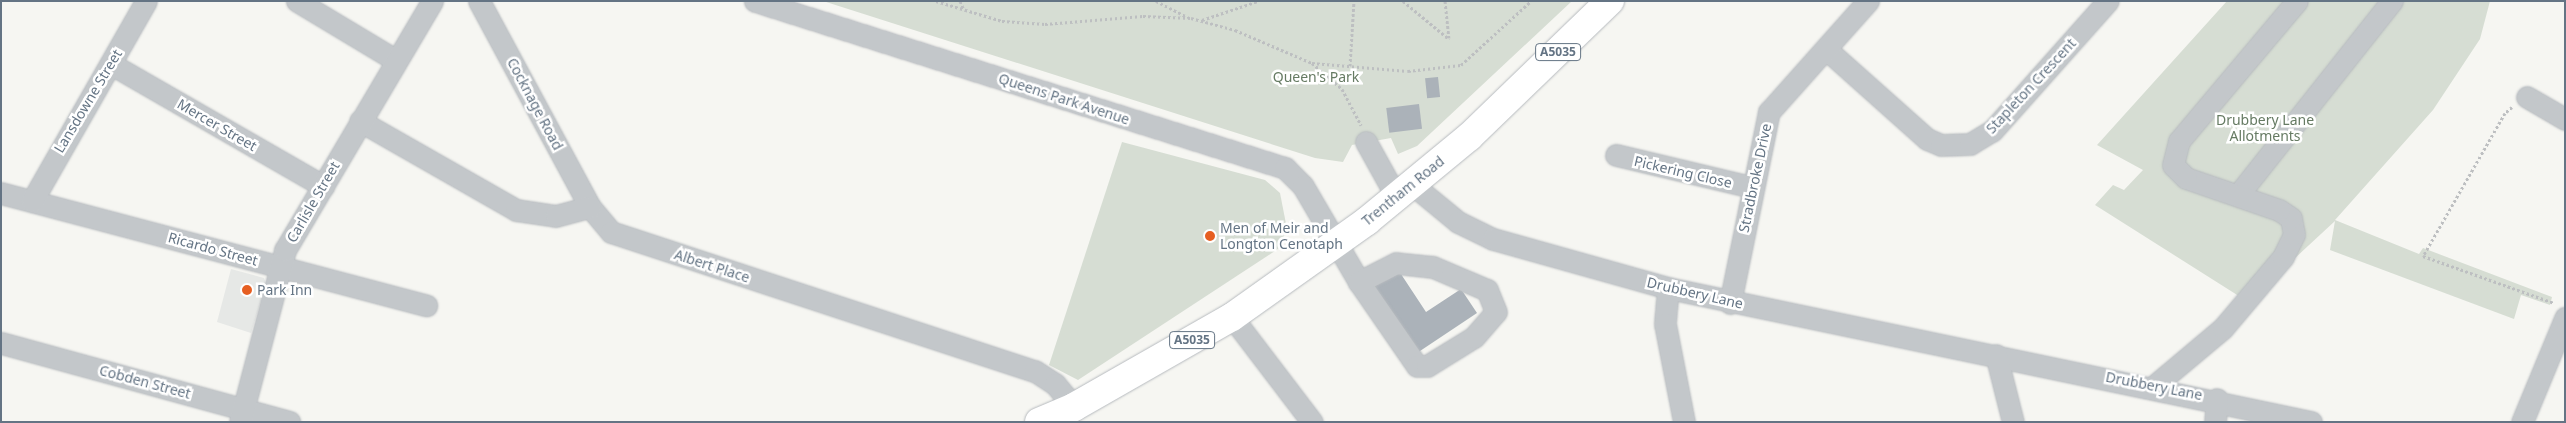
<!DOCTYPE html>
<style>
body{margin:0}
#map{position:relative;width:2566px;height:423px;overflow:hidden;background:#f6f6f2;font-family:"Noto Sans",sans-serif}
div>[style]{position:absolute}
.built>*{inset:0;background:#e6e8e6}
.green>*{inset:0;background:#d6ddd3}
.building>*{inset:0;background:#abb2b9;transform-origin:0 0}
.path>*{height:3px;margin-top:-1.5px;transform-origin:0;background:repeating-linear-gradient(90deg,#bdbfc1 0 2.5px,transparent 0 5px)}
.roads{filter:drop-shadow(0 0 1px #b6babe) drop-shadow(0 0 1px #b6babe)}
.minor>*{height:21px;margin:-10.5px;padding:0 10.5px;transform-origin:10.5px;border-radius:10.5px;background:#c3c7ca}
.major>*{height:28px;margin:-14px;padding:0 14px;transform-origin:14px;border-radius:14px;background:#fff}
.dots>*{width:14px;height:14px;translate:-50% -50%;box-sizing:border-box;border:2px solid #fff;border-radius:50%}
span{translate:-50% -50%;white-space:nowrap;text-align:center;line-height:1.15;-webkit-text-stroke:5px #fff;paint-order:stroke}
.shield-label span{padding:1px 4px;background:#fff;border:1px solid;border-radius:4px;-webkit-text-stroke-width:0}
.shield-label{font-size:12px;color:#647484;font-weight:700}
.park-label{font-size:14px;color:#667b63}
.street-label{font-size:14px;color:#647484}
.poi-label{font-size:14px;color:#647484}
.left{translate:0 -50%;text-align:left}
.frame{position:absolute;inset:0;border:2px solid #647484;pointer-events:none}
</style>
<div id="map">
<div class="built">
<div style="clip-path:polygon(231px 269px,264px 278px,266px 284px,251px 333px,217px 322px)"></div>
</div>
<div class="green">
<div style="clip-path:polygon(823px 1px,1572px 1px,1417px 146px,1398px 154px,1391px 138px,1352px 145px,1343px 162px,1315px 158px)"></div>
<div style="clip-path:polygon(2227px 1px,2490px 1px,2480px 39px,2433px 110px,2335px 220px,2419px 254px,2423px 248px,2552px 297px,2550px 305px,2521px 295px,2514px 319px,2330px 250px,2335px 221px,2281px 271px,2253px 305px,2095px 205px,2113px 185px,2124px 190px,2143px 170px,2097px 145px)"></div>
<div style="clip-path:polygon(1122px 142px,1265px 180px,1280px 193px,1287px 229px,1278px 249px,1078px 380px,1049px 365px)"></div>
</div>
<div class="building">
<div style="left:1438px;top:77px;width:20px;height:13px;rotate:84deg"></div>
<div style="left:1419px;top:104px;width:25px;height:33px;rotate:83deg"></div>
<div style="clip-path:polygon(1397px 268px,1426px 312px,1461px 289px,1477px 313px,1414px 355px,1369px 286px)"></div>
</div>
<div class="path">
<div style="left:936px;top:1px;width:69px;rotate:16.9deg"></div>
<div style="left:1002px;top:21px;width:43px;rotate:4deg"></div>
<div style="left:1045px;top:24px;width:98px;rotate:-4.7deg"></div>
<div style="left:1143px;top:16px;width:48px;rotate:2.4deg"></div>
<div style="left:1191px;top:18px;width:46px;rotate:15.3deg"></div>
<div style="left:1235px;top:30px;width:84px;rotate:23.2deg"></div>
<div style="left:1312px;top:63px;width:40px;rotate:41deg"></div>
<div style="left:1342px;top:89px;width:41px;rotate:62.2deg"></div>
<div style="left:960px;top:1px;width:10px;rotate:66deg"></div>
<div style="left:1156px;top:1px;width:36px;rotate:27deg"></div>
<div style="left:1403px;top:1px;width:60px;rotate:39.6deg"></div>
<div style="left:1445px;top:1px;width:37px;rotate:84deg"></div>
<div style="left:1202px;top:20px;width:59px;rotate:-18.7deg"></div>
<div style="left:1312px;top:63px;width:96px;rotate:4.8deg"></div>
<div style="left:1408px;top:71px;width:53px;rotate:-6.5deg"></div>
<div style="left:1461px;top:65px;width:95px;rotate:-42.4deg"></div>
<div style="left:1350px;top:66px;width:65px;rotate:-86.5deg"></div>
<div style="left:2512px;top:107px;width:9px;rotate:139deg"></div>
<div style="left:2505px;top:113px;width:165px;rotate:119.8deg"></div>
<div style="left:2423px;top:256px;width:139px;rotate:19.7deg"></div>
</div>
<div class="roads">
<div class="minor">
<div style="left:297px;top:1px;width:114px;rotate:31deg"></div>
<div style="left:479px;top:1px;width:234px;rotate:61.7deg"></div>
<div style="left:590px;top:207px;width:33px;rotate:50deg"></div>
<div style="left:611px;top:232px;width:446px;rotate:18.2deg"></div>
<div style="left:1035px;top:371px;width:24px;rotate:33deg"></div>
<div style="left:1055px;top:384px;width:30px;rotate:50deg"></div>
<div style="left:755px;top:1px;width:556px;rotate:17.49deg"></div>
<div style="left:1285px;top:168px;width:25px;rotate:45deg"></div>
<div style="left:1303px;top:186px;width:111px;rotate:59.7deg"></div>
<div style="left:1359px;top:282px;width:102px;rotate:55.4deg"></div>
<div style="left:1417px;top:366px;width:10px"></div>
<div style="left:1427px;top:366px;width:55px;rotate:-31.7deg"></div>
<div style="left:1474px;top:337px;width:33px;rotate:-49deg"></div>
<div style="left:1496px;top:312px;width:24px;rotate:-112deg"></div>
<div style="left:1487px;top:290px;width:59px;rotate:-156.9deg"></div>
<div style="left:1433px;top:267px;width:37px;rotate:-174deg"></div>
<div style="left:1396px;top:263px;width:42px;rotate:152.8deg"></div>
<div style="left:1826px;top:49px;width:135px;rotate:41.7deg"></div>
<div style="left:1927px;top:139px;width:15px;rotate:23deg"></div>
<div style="left:1941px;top:145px;width:29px;rotate:-2deg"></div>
<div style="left:1970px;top:144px;width:26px;rotate:-31deg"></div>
<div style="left:1992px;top:131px;width:174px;rotate:-48.3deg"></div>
<div style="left:111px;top:64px;width:245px;rotate:29.9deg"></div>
<div style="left:2527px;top:97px;width:44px;rotate:30.1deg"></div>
<div style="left:360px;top:121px;width:180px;rotate:29.7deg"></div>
<div style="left:516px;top:210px;width:40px;rotate:8.5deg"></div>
<div style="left:556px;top:216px;width:35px;rotate:-15deg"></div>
<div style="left:1366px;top:142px;width:64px;rotate:61deg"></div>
<div style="left:1616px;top:155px;width:139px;rotate:13.3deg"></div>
<div style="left:1413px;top:185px;width:58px;rotate:39.4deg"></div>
<div style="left:1458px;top:222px;width:39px;rotate:26deg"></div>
<div style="left:1493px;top:239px;width:182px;rotate:15.6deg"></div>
<div style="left:1668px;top:288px;width:657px;rotate:11.77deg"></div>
<div style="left:1px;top:193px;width:440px;rotate:14.8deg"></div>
<div style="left:2238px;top:195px;width:248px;rotate:-51.6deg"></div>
<div style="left:32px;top:201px;width:230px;rotate:-60.3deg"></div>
<div style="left:1668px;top:288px;width:36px;rotate:95deg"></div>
<div style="left:1665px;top:324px;width:100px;rotate:79deg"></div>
<div style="left:1730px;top:303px;width:195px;rotate:-78.5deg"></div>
<div style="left:1769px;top:112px;width:149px;rotate:-48.3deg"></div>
<div style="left:1232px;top:317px;width:132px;rotate:52.7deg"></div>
<div style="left:1px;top:343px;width:299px;rotate:15.3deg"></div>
<div style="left:1996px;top:355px;width:69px;rotate:75.8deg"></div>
<div style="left:2154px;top:386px;width:90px;rotate:-40deg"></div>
<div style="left:2223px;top:328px;width:93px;rotate:-49.8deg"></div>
<div style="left:2283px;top:257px;width:25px;rotate:-64deg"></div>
<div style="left:2294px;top:234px;width:16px;rotate:-101deg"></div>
<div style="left:2291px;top:218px;width:14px;rotate:-146deg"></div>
<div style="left:2279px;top:210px;width:98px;rotate:-161deg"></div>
<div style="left:2186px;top:178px;width:18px;rotate:-135deg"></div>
<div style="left:2173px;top:165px;width:25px;rotate:-76deg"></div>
<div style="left:2179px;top:141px;width:183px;rotate:-49.9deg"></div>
<div style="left:240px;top:422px;width:178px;rotate:-75.3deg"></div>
<div style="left:285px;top:250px;width:289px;rotate:-59.4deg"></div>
<div style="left:2215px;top:422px;width:23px;rotate:-85deg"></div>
<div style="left:2522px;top:422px;width:113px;rotate:-67.5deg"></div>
</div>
<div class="major">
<div style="left:1039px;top:422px;width:38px;rotate:-23deg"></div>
<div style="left:1074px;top:407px;width:182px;rotate:-29.7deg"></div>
<div style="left:1232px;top:317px;width:166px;rotate:-35.4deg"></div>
<div style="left:1367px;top:221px;width:132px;rotate:-39.5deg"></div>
<div style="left:1469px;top:137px;width:196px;rotate:-44deg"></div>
</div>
</div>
<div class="dots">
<div style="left:1210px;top:236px;background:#e65f22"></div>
<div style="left:247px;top:290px;background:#e65f22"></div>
</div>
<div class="shield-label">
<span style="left:1558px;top:52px">A5035</span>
<span style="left:1192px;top:340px">A5035</span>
</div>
<div class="park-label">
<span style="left:1316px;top:77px">Queen's Park</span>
<span style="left:2265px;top:128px">Drubbery Lane<br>Allotments</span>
</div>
<div class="street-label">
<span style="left:2031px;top:86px;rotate:-47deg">Stapleton Crescent</span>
<span style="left:1064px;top:99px;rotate:18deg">Queens Park Avenue</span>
<span style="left:88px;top:101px;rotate:-59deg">Lansdowne Street</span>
<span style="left:535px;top:104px;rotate:62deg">Cocknage Road</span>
<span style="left:217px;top:125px;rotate:30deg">Mercer Street</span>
<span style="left:1683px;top:172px;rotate:13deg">Pickering Close</span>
<span style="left:1755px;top:178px;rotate:-78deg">Stradbroke Drive</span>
<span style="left:1403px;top:191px;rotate:-39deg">Trentham Road</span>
<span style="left:313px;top:202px;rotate:-60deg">Carlisle Street</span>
<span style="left:213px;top:249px;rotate:15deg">Ricardo Street</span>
<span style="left:712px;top:266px;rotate:18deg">Albert Place</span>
<span style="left:1695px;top:293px;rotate:13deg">Drubbery Lane</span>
<span style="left:145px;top:382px;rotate:15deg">Cobden Street</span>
<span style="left:2154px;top:386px;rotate:11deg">Drubbery Lane</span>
</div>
<div class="poi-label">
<span class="left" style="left:1220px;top:236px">Men of Meir and<br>Longton Cenotaph</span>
<span class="left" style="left:257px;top:290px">Park Inn</span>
</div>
<div class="frame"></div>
</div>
